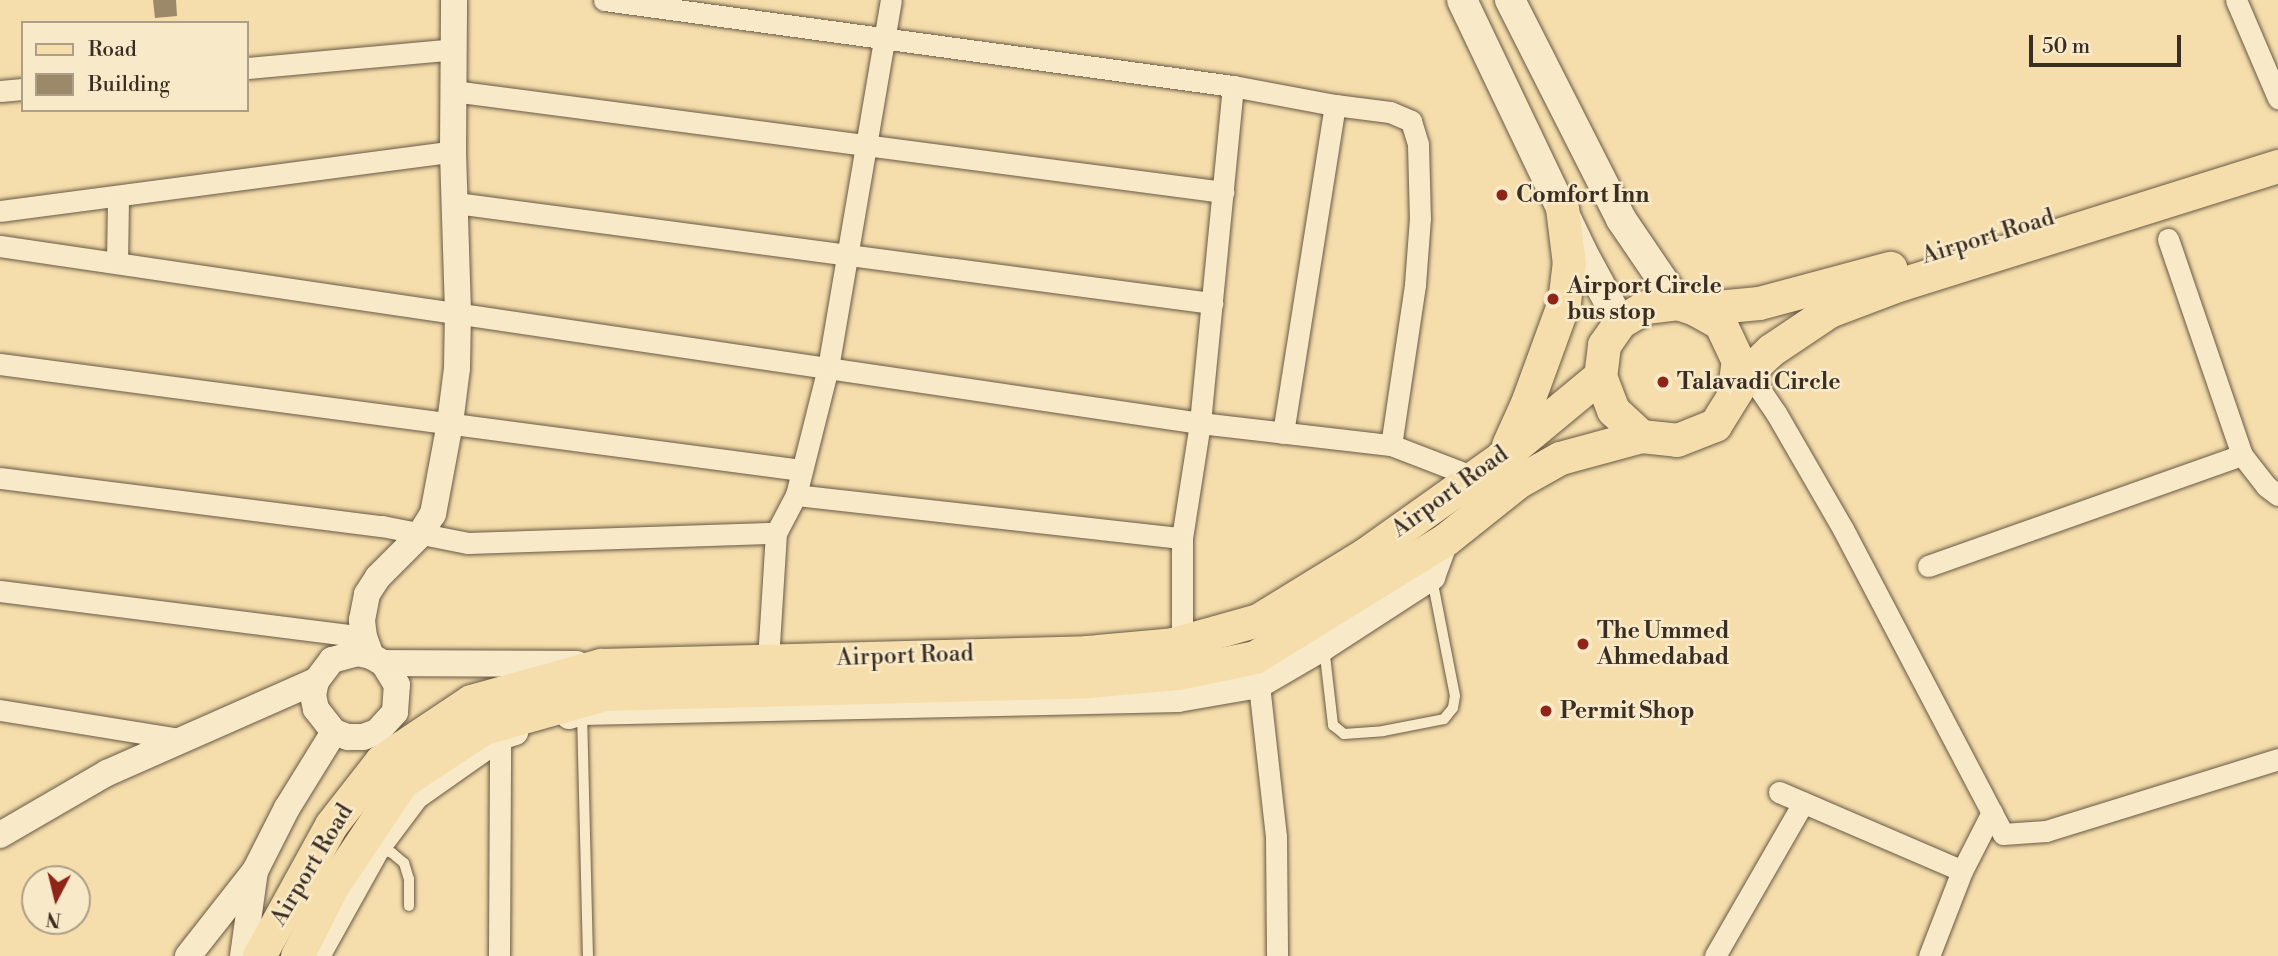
<!DOCTYPE html>
<style>
body{margin:0}
#map{position:relative;width:2278px;height:956px;overflow:hidden;background:#f5deac;font-family:"Libre Bodoni",serif}
div>[style]{position:absolute}
.building>*{inset:0;background:#9b896a}
.roads{filter:drop-shadow(0 0 2px #695945) drop-shadow(0 0 2px #695945)}
.service>*{height:10px;margin:-5px;padding:0 5px;transform-origin:5px;border-radius:5px;background:#f8eac9}
.minor>*{height:21px;margin:-10.5px;padding:0 10.5px;transform-origin:10.5px;border-radius:10.5px;background:#f8eac9}
.tertiary>*{height:26px;margin:-13px;padding:0 13px;transform-origin:13px;border-radius:13px;background:#f8eac9}
.secondary>*{height:30px;margin:-15px;padding:0 15px;transform-origin:15px;border-radius:15px;background:#f8eac9}
.primary>*{height:33px;margin:-16.5px;padding:0 16.5px;transform-origin:16.5px;border-radius:16.5px;background:#f5deac}
.dots>*{width:19px;height:19px;translate:-50% -50%;box-sizing:border-box;border:4px solid #f8eac9;border-radius:50%}
span{translate:-50% -50%;white-space:nowrap;text-align:center;line-height:1.15;-webkit-text-stroke:5px #f8eac9;paint-order:stroke}
.poi-label{font-size:23px;color:#3a2d23;font-weight:700}
.left{translate:0 -50%;text-align:left}
.street-label{font-size:23px;color:#3a2d23}
.legend{position:absolute;left:21px;top:21px;width:228px;height:91px;box-sizing:border-box;background:#f8eac9;border:2px solid #ac9e87;margin:0;padding:9px 12px;list-style:none;font-size:21px;color:#3a2d23}
.legend li{display:flex;align-items:center;gap:14px;height:35px}
.legend b{width:35px;border:2px solid #ac9e87}
.north{position:absolute;left:21px;top:865px;width:70px;height:70px;box-sizing:border-box;background:#f8eac9;border:2px solid #ac9e87;border-radius:50%;rotate:187deg;font-size:19px;font-weight:700;line-height:28px;text-align:center;color:#3a2d23}
.north::after{content:'';display:block;margin:auto;width:24px;height:32px;background:#8f2418;clip-path:polygon(50% 0,100% 100%,50% 72%,0 100%)}
.scale{position:absolute;left:2029px;top:35px;width:152px;height:32px;box-sizing:border-box;border:4px solid #3a2d23;border-top:0;padding-left:9px;font-size:21px;line-height:24px;white-space:nowrap;color:#3a2d23;-webkit-text-stroke:5px #f8eac9;paint-order:stroke}
</style>
<div id="map">
<div class="building">
<div style="clip-path:polygon(153px 0,176px 0,177px 16px,155px 18px)"></div>
</div>
<div class="roads">
<div class="service">
<div style="left:1324px;top:647px;width:79px;rotate:83.4deg"></div>
<div style="left:1333px;top:725px;width:14px;rotate:39deg"></div>
<div style="left:1344px;top:734px;width:39px;rotate:-4deg"></div>
<div style="left:1383px;top:731px;width:62px;rotate:-11.1deg"></div>
<div style="left:1444px;top:719px;width:14px;rotate:-51deg"></div>
<div style="left:1453px;top:708px;width:12px;rotate:-81deg"></div>
<div style="left:1455px;top:696px;width:119px;rotate:-101.1deg"></div>
<div style="left:582px;top:712px;width:244px;rotate:88.6deg"></div>
<div style="left:377px;top:848px;width:16px;rotate:18deg"></div>
<div style="left:392px;top:853px;width:16px;rotate:40deg"></div>
<div style="left:404px;top:863px;width:17px;rotate:73deg"></div>
<div style="left:409px;top:879px;width:27px;rotate:90deg"></div>
</div>
<div class="minor">
<div style="left:604px;top:0;width:635px;rotate:7.79deg"></div>
<div style="left:1233px;top:86px;width:339px;rotate:95.6deg"></div>
<div style="left:1200px;top:423px;width:116px;rotate:98.9deg"></div>
<div style="left:1182px;top:538px;width:104px;rotate:90deg"></div>
<div style="left:2236px;top:0;width:107px;rotate:66.8deg"></div>
<div style="left:247px;top:68px;width:208px;rotate:-5.2deg"></div>
<div style="left:1233px;top:86px;width:104px;rotate:10.6deg"></div>
<div style="left:0;top:91px;width:23px;rotate:-5deg"></div>
<div style="left:453px;top:91px;width:777px;rotate:7.47deg"></div>
<div style="left:456px;top:203px;width:763px;rotate:7.54deg"></div>
<div style="left:0;top:211px;width:457px;rotate:-7.5deg"></div>
<div style="left:2168px;top:239px;width:228px;rotate:71.1deg"></div>
<div style="left:2242px;top:455px;width:39px;rotate:52deg"></div>
<div style="left:2266px;top:486px;width:15px;rotate:37deg"></div>
<div style="left:0;top:246px;width:1213px;rotate:8.39deg"></div>
<div style="left:1200px;top:423px;width:192px;rotate:6.6deg"></div>
<div style="left:1391px;top:445px;width:89px;rotate:21.1deg"></div>
<div style="left:117px;top:263px;width:65px;rotate:-89.1deg"></div>
<div style="left:0;top:364px;width:808px;rotate:7.54deg"></div>
<div style="left:1748px;top:372px;width:50px;rotate:55.7deg"></div>
<div style="left:1776px;top:413px;width:134px;rotate:60deg"></div>
<div style="left:1843px;top:529px;width:344px;rotate:62.3deg"></div>
<div style="left:2003px;top:834px;width:43px;rotate:-4deg"></div>
<div style="left:2046px;top:831px;width:243px;rotate:-17.2deg"></div>
<div style="left:1283px;top:433px;width:332px;rotate:-81deg"></div>
<div style="left:1335px;top:105px;width:55px;rotate:7.3deg"></div>
<div style="left:1390px;top:112px;width:23px;rotate:23deg"></div>
<div style="left:1411px;top:121px;width:24px;rotate:73deg"></div>
<div style="left:1418px;top:144px;width:74px;rotate:88.5deg"></div>
<div style="left:1420px;top:218px;width:67px;rotate:94.3deg"></div>
<div style="left:1415px;top:285px;width:162px;rotate:98.5deg"></div>
<div style="left:0;top:478px;width:385px;rotate:7.2deg"></div>
<div style="left:382px;top:526px;width:88px;rotate:11.2deg"></div>
<div style="left:468px;top:543px;width:308px;rotate:-1.9deg"></div>
<div style="left:796px;top:495px;width:388px;rotate:6.4deg"></div>
<div style="left:1928px;top:566px;width:333px;rotate:-19.5deg"></div>
<div style="left:0;top:591px;width:367px;rotate:7.2deg"></div>
<div style="left:768px;top:660px;width:127px;rotate:-86.4deg"></div>
<div style="left:776px;top:533px;width:43px;rotate:-62.2deg"></div>
<div style="left:796px;top:495px;width:131px;rotate:-75.9deg"></div>
<div style="left:828px;top:368px;width:373px;rotate:-80.3deg"></div>
<div style="left:1259px;top:685px;width:152px;rotate:83.6deg"></div>
<div style="left:1276px;top:836px;width:120px;rotate:89.5deg"></div>
<div style="left:0;top:710px;width:181px;rotate:9.2deg"></div>
<div style="left:1779px;top:792px;width:199px;rotate:23.3deg"></div>
<div style="left:499px;top:956px;width:219px;rotate:-89.7deg"></div>
<div style="left:1715px;top:956px;width:177px;rotate:-60.1deg"></div>
<div style="left:1929px;top:956px;width:91px;rotate:-68.8deg"></div>
<div style="left:1962px;top:871px;width:66px;rotate:-63deg"></div>
</div>
<div class="tertiary">
<div style="left:371px;top:656px;width:13px;rotate:-167deg"></div>
<div style="left:358px;top:653px;width:27px;rotate:165deg"></div>
<div style="left:332px;top:660px;width:26px;rotate:127deg"></div>
<div style="left:316px;top:681px;width:14px;rotate:102deg"></div>
<div style="left:313px;top:695px;width:14px;rotate:78deg"></div>
<div style="left:316px;top:709px;width:29px;rotate:52deg"></div>
<div style="left:334px;top:732px;width:15px;rotate:20deg"></div>
<div style="left:348px;top:737px;width:15px"></div>
<div style="left:363px;top:737px;width:15px;rotate:-20deg"></div>
<div style="left:377px;top:732px;width:27px;rotate:-48deg"></div>
<div style="left:395px;top:712px;width:27px;rotate:-86deg"></div>
<div style="left:397px;top:685px;width:26px;rotate:-122deg"></div>
<div style="left:383px;top:663px;width:14px;rotate:-150deg"></div>
<div style="left:371px;top:656px;width:20px;rotate:-110deg"></div>
<div style="left:364px;top:637px;width:17px;rotate:-97deg"></div>
<div style="left:362px;top:620px;width:26px;rotate:-79deg"></div>
<div style="left:367px;top:594px;width:20px;rotate:-57deg"></div>
<div style="left:378px;top:577px;width:58px;rotate:-45deg"></div>
<div style="left:419px;top:536px;width:26px;rotate:-58deg"></div>
<div style="left:433px;top:514px;width:93px;rotate:-79.4deg"></div>
<div style="left:450px;top:423px;width:55px;rotate:-82.7deg"></div>
<div style="left:457px;top:368px;width:56px;rotate:-89deg"></div>
<div style="left:458px;top:312px;width:161px;rotate:-91.8deg"></div>
<div style="left:453px;top:151px;width:151px;rotate:-89.6deg"></div>
<div style="left:383px;top:663px;width:194px;rotate:0.3deg"></div>
<div style="left:569px;top:716px;width:14px;rotate:-17deg"></div>
<div style="left:582px;top:712px;width:596px;rotate:-1.25deg"></div>
<div style="left:1178px;top:699px;width:82px;rotate:-9.8deg"></div>
<div style="left:1259px;top:685px;width:75px;rotate:-30.3deg"></div>
<div style="left:1324px;top:647px;width:129px;rotate:-32.9deg"></div>
<div style="left:1432px;top:577px;width:40px;rotate:-69.8deg"></div>
<div style="left:0;top:835px;width:124px;rotate:-30.1deg"></div>
<div style="left:107px;top:773px;width:228px;rotate:-23.8deg"></div>
<div style="left:188px;top:956px;width:108px;rotate:-51.8deg"></div>
<div style="left:243px;top:956px;width:86px;rotate:-82deg"></div>
<div style="left:255px;top:871px;width:71px;rotate:-63.1deg"></div>
<div style="left:287px;top:808px;width:89px;rotate:-58.3deg"></div>
<div style="left:317px;top:956px;width:124px;rotate:-60.9deg"></div>
<div style="left:377px;top:848px;width:65px;rotate:-53.1deg"></div>
<div style="left:416px;top:796px;width:103px;rotate:-35.1deg"></div>
<div style="left:500px;top:737px;width:16px;rotate:-18deg"></div>
</div>
<div class="secondary">
<div style="left:1462px;top:0;width:277px;rotate:64.5deg"></div>
<div style="left:1581px;top:250px;width:82px;rotate:61.6deg"></div>
<div style="left:1510px;top:0;width:246px;rotate:63.1deg"></div>
<div style="left:1621px;top:219px;width:102px;rotate:55.8deg"></div>
</div>
<div class="primary">
<div style="left:1695px;top:309px;width:64px;rotate:-5.4deg"></div>
<div style="left:1759px;top:303px;width:136px;rotate:-15deg"></div>
<div style="left:1733px;top:395px;width:34px;rotate:-82deg"></div>
<div style="left:1738px;top:361px;width:42px;rotate:-115.3deg"></div>
<div style="left:1720px;top:323px;width:29px;rotate:-151deg"></div>
<div style="left:1695px;top:309px;width:18px;rotate:-161deg"></div>
<div style="left:1678px;top:303px;width:33px;rotate:173deg"></div>
<div style="left:1645px;top:307px;width:29px;rotate:149deg"></div>
<div style="left:1620px;top:322px;width:28px;rotate:125deg"></div>
<div style="left:1604px;top:345px;width:31px;rotate:97deg"></div>
<div style="left:1600px;top:376px;width:36px;rotate:69deg"></div>
<div style="left:1613px;top:410px;width:38px;rotate:43deg"></div>
<div style="left:1641px;top:436px;width:36px;rotate:6deg"></div>
<div style="left:1677px;top:440px;width:41px;rotate:-21.5deg"></div>
<div style="left:1715px;top:425px;width:62px;rotate:-58.1deg"></div>
<div style="left:1748px;top:372px;width:32px;rotate:-44deg"></div>
<div style="left:1771px;top:350px;width:70px;rotate:-33.9deg"></div>
<div style="left:1829px;top:311px;width:77px;rotate:-20.6deg"></div>
<div style="left:1901px;top:284px;width:395px;rotate:-17.4deg"></div>
<div style="left:1508px;top:445px;width:46px;rotate:-65.7deg"></div>
<div style="left:1527px;top:403px;width:108px;rotate:-69.9deg"></div>
<div style="left:1564px;top:302px;width:38px;rotate:-83deg"></div>
<div style="left:1569px;top:264px;width:56px;rotate:-97.1deg"></div>
<div style="left:259px;top:956px;width:149px;rotate:-61.2deg"></div>
<div style="left:331px;top:825px;width:81px;rotate:-52deg"></div>
<div style="left:381px;top:761px;width:108px;rotate:-33.7deg"></div>
<div style="left:471px;top:701px;width:135px;rotate:-15.5deg"></div>
<div style="left:601px;top:665px;width:486px;rotate:-1.5deg"></div>
<div style="left:1087px;top:652px;width:86px;rotate:-5.3deg"></div>
<div style="left:1173px;top:644px;width:88px;rotate:-15.8deg"></div>
<div style="left:1258px;top:620px;width:128px;rotate:-31.6deg"></div>
<div style="left:1367px;top:553px;width:166px;rotate:-35.4deg"></div>
<div style="left:1502px;top:457px;width:127px;rotate:-39.6deg"></div>
<div style="left:297px;top:956px;width:80px;rotate:-63.1deg"></div>
<div style="left:333px;top:885px;width:124px;rotate:-56.2deg"></div>
<div style="left:402px;top:782px;width:98px;rotate:-33.4deg"></div>
<div style="left:484px;top:728px;width:126px;rotate:-15.7deg"></div>
<div style="left:605px;top:694px;width:484px;rotate:-1.5deg"></div>
<div style="left:1089px;top:681px;width:89px;rotate:-5.1deg"></div>
<div style="left:1178px;top:673px;width:79px;rotate:-11.7deg"></div>
<div style="left:1255px;top:657px;width:225px;rotate:-31.7deg"></div>
<div style="left:1446px;top:539px;width:93px;rotate:-38.5deg"></div>
<div style="left:1519px;top:481px;width:47px;rotate:-29.3deg"></div>
<div style="left:1560px;top:458px;width:84px;rotate:-15.2deg"></div>
</div>
</div>
<div class="dots">
<div style="left:1502px;top:195px;background:#8f2418"></div>
<div style="left:1553px;top:299px;background:#8f2418"></div>
<div style="left:1663px;top:382px;background:#8f2418"></div>
<div style="left:1583px;top:644px;background:#8f2418"></div>
<div style="left:1546px;top:711px;background:#8f2418"></div>
</div>
<div class="poi-label">
<span class="left" style="left:1516px;top:195px">Comfort Inn</span>
<span class="left" style="left:1567px;top:299px">Airport Circle<br>bus stop</span>
<span class="left" style="left:1677px;top:382px">Talavadi Circle</span>
<span class="left" style="left:1597px;top:644px">The Ummed<br>Ahmedabad</span>
<span class="left" style="left:1560px;top:711px">Permit Shop</span>
</div>
<div class="street-label">
<span style="left:1988px;top:237px;rotate:-17deg">Airport Road</span>
<span style="left:1450px;top:492px;rotate:-36deg">Airport Road</span>
<span style="left:905px;top:656px;rotate:-2deg">Airport Road</span>
<span style="left:312px;top:865px;rotate:-59deg">Airport Road</span>
</div>
<ul class="legend">
<li><b style="height:9px;background:#f5deac"></b>Road</li>
<li><b style="height:19px;background:#9b896a"></b>Building</li>
</ul>
<div class="north">N</div>
<div class="scale">50 m</div>
</div>
